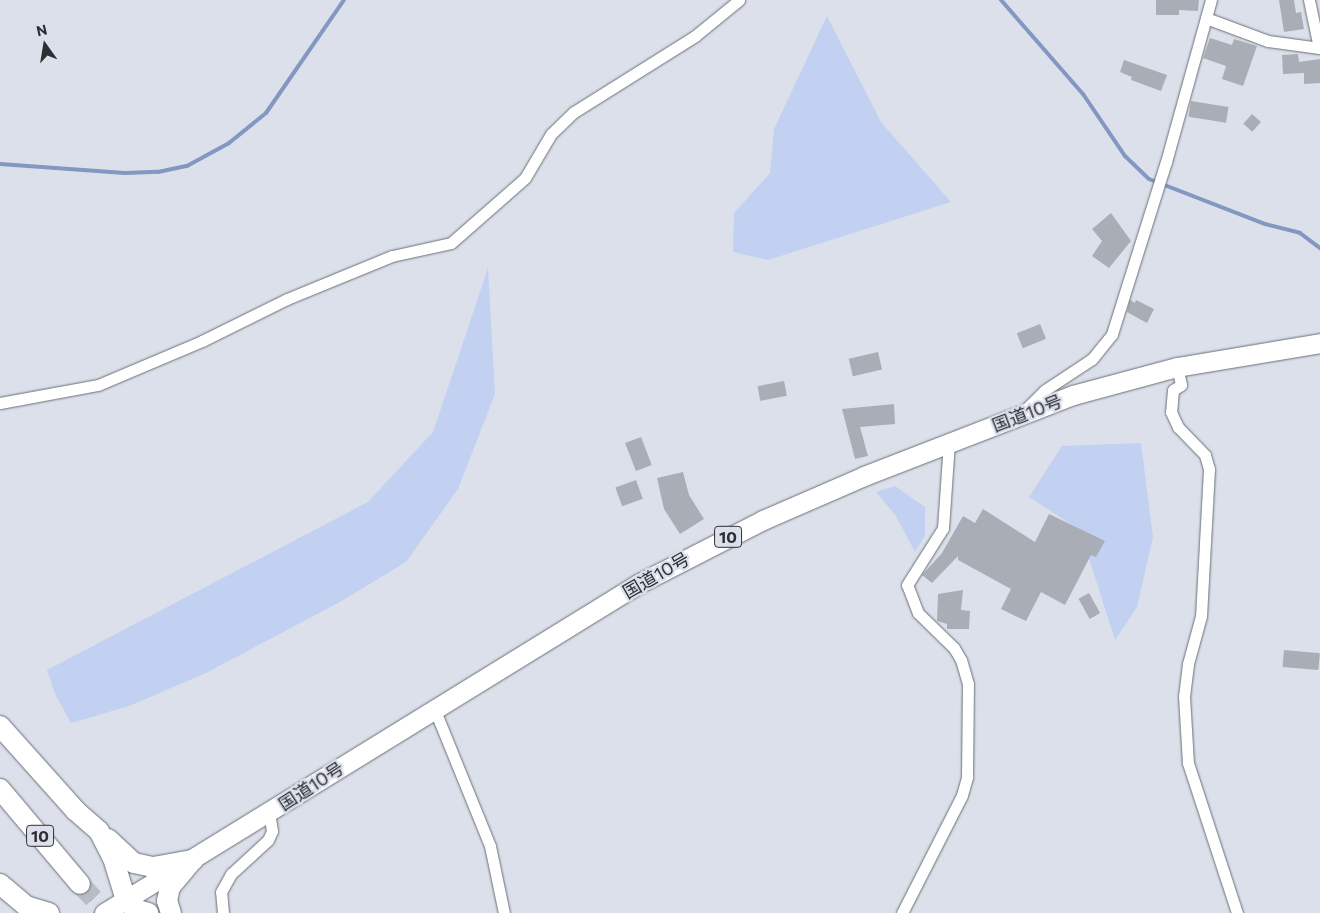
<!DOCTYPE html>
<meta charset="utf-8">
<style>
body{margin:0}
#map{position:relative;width:1320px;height:913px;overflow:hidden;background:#dbe0ea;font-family:Commissioner,"Noto Sans JP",sans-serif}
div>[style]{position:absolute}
.green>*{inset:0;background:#c2d1f1}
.stream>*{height:4px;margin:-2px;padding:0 2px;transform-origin:2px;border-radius:2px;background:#8397c2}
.building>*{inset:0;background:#a8adb6;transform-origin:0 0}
.motorway-tunnel>*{height:20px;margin-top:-10px;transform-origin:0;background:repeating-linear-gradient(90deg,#b8bdc5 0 20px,transparent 0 30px)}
.roads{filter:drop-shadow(0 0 1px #6a6e77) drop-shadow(0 0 1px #6a6e77)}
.minor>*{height:11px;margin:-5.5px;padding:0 5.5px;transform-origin:5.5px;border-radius:5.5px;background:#fff}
.trunk>*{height:19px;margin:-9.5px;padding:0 9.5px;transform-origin:9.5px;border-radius:9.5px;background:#fff}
.motorway>*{height:20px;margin:-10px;padding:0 10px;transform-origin:10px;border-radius:10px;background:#fff}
span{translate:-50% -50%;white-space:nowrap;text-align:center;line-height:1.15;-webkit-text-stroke:4.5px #dbe0ea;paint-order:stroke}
.shield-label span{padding:1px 4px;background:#dbe0ea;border:1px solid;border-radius:4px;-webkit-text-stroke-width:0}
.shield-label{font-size:16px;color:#2d2f33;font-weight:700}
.street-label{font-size:18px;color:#2d2f33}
.north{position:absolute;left:20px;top:20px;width:50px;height:50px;-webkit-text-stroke:4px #dbe0ea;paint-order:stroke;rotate:347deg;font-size:14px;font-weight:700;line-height:20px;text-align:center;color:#2d2f33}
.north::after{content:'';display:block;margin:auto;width:18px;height:22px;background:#2d2f33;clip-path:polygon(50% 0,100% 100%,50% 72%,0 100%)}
</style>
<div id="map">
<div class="green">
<div style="clip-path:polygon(827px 16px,881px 122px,951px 202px,768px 260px,733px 252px,734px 213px,770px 173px,774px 129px)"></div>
<div style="clip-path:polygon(488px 268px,495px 394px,458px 489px,406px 562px,338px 603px,206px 673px,129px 706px,71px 723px,55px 694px,47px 670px,368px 502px,433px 432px)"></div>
<div style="clip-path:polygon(1141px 443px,1153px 537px,1137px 607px,1115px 640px,1080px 530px,1029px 497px,1062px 446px)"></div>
<div style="clip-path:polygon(895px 486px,925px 507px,925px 536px,915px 552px,896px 516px,876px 492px)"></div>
</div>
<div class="stream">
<div style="left:1001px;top:0;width:125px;rotate:48.9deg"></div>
<div style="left:1083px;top:94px;width:75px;rotate:55.9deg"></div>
<div style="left:1125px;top:156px;width:33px;rotate:44deg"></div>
<div style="left:1149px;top:179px;width:124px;rotate:21.2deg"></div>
<div style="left:1265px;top:224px;width:36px;rotate:14deg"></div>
<div style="left:1300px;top:233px;width:25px;rotate:37deg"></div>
<div style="left:0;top:164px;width:125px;rotate:4.1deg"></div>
<div style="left:125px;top:173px;width:33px;rotate:-2deg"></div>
<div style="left:158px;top:172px;width:30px;rotate:-12deg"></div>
<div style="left:187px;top:166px;width:48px;rotate:-28.7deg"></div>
<div style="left:229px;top:143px;width:48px;rotate:-39deg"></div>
<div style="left:266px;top:113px;width:137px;rotate:-55.4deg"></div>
</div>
<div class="building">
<div style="clip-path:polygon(1156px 0,1199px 0,1198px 11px,1179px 10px,1179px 15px,1156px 15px)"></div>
<div style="clip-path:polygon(1279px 0,1294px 0,1296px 13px,1301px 12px,1304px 29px,1284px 32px)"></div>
<div style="clip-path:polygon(1210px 38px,1232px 45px,1234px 39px,1257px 46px,1243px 86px,1222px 79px,1226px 66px,1203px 58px)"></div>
<div style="clip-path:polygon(1298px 54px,1299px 62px,1320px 59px,1320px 83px,1304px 84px,1304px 73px,1283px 74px,1282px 55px)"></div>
<div style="clip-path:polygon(1124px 60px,1167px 75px,1161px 91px,1131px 80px,1132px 77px,1120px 72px)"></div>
<div style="left:1191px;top:101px;width:38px;height:16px;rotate:9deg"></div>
<div style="left:1252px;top:114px;width:12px;height:13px;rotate:42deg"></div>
<div style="clip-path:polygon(1111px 213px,1131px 241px,1109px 268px,1092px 256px,1102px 241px,1092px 229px)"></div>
<div style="clip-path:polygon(1130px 300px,1135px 303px,1136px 300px,1154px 309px,1147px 323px,1127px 312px)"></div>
<div style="left:1040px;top:324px;width:16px;height:25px;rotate:68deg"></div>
<div style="left:878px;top:352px;width:18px;height:30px;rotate:77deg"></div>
<div style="left:784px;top:381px;width:15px;height:27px;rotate:79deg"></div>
<div style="clip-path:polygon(894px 404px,895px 424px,860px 427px,868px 456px,855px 459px,842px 409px)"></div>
<div style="left:641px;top:437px;width:30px;height:17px;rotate:69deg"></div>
<div style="clip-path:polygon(683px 472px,689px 495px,704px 519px,680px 534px,664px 509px,657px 478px)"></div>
<div style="left:636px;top:480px;width:20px;height:22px;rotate:70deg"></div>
<div style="clip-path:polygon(983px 509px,1035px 542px,1049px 514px,1105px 541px,1096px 557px,1091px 555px,1065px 605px,1041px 592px,1026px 621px,1001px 609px,1011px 589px,958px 560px,958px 556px,932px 583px,922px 575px,942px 553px,963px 516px,975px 523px)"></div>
<div style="clip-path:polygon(963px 590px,961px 610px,970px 611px,969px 629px,947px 629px,947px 624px,937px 621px,938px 594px)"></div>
<div style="left:1089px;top:593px;width:23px;height:12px;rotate:61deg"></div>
<div style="left:1284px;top:650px;width:36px;height:17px;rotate:5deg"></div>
</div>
<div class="motorway-tunnel">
<div style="left:80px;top:884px;width:40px;rotate:47deg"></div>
</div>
<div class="roads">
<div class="minor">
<div style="left:1309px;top:0;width:49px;rotate:78.2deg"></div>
<div style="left:1206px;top:18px;width:66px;rotate:20.4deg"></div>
<div style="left:1268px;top:41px;width:52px;rotate:7.7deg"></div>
<div style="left:1177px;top:367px;width:18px;rotate:77deg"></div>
<div style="left:1181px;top:385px;width:9px;rotate:148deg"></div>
<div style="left:1173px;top:390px;width:22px;rotate:95deg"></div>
<div style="left:1171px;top:412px;width:17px;rotate:65deg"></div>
<div style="left:1178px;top:427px;width:39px;rotate:46deg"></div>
<div style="left:1205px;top:455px;width:15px;rotate:74deg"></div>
<div style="left:1209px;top:469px;width:147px;rotate:93.1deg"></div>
<div style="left:1201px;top:616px;width:50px;rotate:105.2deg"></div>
<div style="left:1188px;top:664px;width:32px;rotate:97deg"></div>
<div style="left:1184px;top:696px;width:67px;rotate:86.6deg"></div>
<div style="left:1188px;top:763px;width:158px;rotate:71.9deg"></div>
<div style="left:0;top:403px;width:100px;rotate:-10.4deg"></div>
<div style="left:98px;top:385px;width:113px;rotate:-22.9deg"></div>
<div style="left:202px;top:341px;width:95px;rotate:-26.3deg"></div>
<div style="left:287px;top:299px;width:113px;rotate:-22.3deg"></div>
<div style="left:392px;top:256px;width:60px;rotate:-12.4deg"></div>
<div style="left:451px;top:243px;width:98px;rotate:-41.3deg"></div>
<div style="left:525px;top:178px;width:51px;rotate:-59.4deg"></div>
<div style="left:551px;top:134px;width:32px;rotate:-44deg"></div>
<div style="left:574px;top:112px;width:143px;rotate:-32.1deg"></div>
<div style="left:695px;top:36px;width:57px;rotate:-39.3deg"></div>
<div style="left:1025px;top:410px;width:28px;rotate:-45deg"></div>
<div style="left:1045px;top:390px;width:56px;rotate:-33.4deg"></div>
<div style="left:1092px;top:359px;width:32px;rotate:-51deg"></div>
<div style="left:1112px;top:334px;width:180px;rotate:-72.6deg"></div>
<div style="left:1166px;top:162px;width:168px;rotate:-74.5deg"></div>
<div style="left:434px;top:708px;width:149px;rotate:67.9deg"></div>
<div style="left:490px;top:846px;width:68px;rotate:78.2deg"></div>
<div style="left:223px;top:913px;width:21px;rotate:-95deg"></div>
<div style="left:221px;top:892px;width:21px;rotate:-61deg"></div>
<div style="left:231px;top:874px;width:50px;rotate:-42.6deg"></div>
<div style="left:268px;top:840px;width:10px;rotate:-66deg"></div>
<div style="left:272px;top:831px;width:18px;rotate:-99deg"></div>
<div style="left:902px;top:913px;width:132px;rotate:-63deg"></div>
<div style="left:962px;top:795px;width:19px;rotate:-74deg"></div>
<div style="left:967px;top:777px;width:93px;rotate:-89.4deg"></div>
<div style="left:968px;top:684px;width:25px;rotate:-106deg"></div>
<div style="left:961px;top:660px;width:14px;rotate:-120deg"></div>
<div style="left:954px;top:648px;width:50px;rotate:-135.8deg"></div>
<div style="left:918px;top:613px;width:30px;rotate:-111deg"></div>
<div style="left:907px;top:585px;width:67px;rotate:-57.7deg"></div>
<div style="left:943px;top:528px;width:86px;rotate:-86deg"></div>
</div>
<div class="trunk">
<div style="left:104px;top:913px;width:627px;rotate:-31.64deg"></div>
<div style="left:638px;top:584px;width:140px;rotate:-27.1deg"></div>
<div style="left:763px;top:520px;width:110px;rotate:-23.5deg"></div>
<div style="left:864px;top:476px;width:224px;rotate:-21.2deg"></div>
<div style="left:1073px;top:395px;width:108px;rotate:-15.1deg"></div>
<div style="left:1177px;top:367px;width:145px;rotate:-9.5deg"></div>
</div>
<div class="motorway">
<div style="left:0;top:726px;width:114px;rotate:48.2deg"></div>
<div style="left:76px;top:811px;width:30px;rotate:41deg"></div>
<div style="left:99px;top:831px;width:30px;rotate:63deg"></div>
<div style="left:113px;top:858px;width:44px;rotate:72.8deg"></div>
<div style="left:126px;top:900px;width:13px;rotate:45deg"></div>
<div style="left:135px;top:909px;width:14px;rotate:17deg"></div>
<div style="left:0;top:789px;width:124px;rotate:49.9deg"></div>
<div style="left:108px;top:839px;width:35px;rotate:43deg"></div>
<div style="left:134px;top:863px;width:19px;rotate:12deg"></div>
<div style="left:153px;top:867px;width:41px;rotate:-9.9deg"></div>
<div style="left:0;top:884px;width:34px;rotate:40deg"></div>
<div style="left:26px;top:906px;width:24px;rotate:17deg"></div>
<div style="left:171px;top:913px;width:13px;rotate:-108deg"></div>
<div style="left:167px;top:901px;width:14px;rotate:-78deg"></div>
<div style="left:170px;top:887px;width:35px;rotate:-50deg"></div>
</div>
</div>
<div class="shield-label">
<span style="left:728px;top:537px">10</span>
<span style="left:40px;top:836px">10</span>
</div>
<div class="street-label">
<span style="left:1027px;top:413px;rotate:-21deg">国道10号</span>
<span style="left:656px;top:575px;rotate:-30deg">国道10号</span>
<span style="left:311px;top:786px;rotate:-33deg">国道10号</span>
</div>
<div class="north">N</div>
</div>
